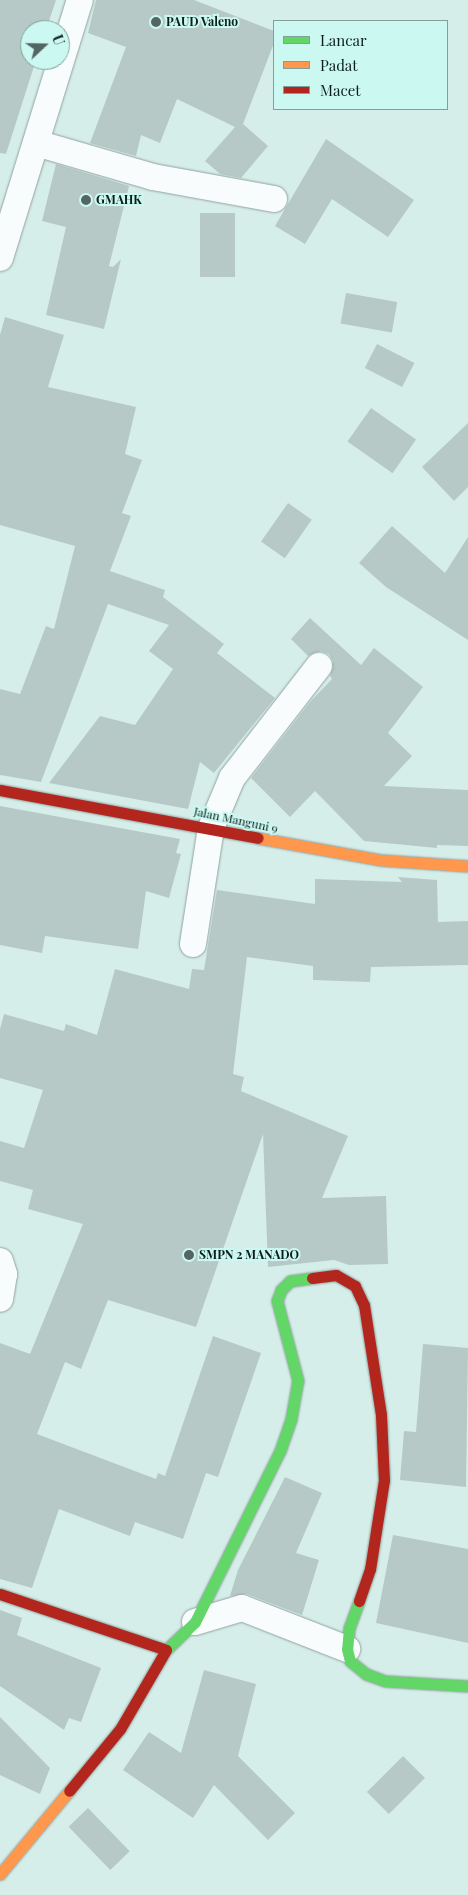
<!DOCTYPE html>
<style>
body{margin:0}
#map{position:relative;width:468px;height:1895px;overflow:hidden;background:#d6eeea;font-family:"Playfair Display",serif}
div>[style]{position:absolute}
.building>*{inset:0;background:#b6c9c6;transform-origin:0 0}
.roads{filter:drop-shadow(0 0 1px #90a39f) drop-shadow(0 0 1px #90a39f)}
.street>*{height:26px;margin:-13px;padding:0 13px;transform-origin:13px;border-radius:13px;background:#f9fcfc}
.fast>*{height:11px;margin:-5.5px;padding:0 5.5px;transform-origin:5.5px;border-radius:5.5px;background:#63d668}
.slow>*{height:11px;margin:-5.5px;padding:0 5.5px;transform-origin:5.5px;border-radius:5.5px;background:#ff974d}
.jam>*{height:11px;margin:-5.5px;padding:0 5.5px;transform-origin:5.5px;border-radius:5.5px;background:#b3261e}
.dots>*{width:14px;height:14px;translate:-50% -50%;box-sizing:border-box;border:2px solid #cbf8f0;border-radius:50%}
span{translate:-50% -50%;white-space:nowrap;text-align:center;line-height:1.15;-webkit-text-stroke:4px #cbf8f0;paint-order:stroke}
.poi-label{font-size:12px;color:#0c1d1b;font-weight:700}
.left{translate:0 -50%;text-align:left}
.street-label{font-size:12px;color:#0c1d1b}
.legend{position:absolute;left:273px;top:20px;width:175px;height:90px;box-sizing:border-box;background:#cbf8f0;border:1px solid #7fa09b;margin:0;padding:6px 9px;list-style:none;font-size:15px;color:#0c1d1b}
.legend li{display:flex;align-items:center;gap:10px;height:25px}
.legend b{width:25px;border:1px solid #7fa09b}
.north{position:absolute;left:20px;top:20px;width:50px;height:50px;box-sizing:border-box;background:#cbf8f0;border:1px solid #7fa09b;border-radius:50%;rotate:69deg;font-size:14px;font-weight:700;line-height:20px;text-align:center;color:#0c1d1b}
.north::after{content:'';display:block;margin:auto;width:18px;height:22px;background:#536663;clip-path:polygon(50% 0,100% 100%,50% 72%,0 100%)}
</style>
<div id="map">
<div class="building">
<div style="clip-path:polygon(0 0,56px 0,46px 30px,30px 30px,30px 60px,36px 60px,6px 154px,0 153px)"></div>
<div style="clip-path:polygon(96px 0,194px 0,274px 31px,274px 43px,243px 124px,268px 146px,241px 178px,220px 174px,205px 161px,235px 127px,177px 99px,160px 143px,141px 135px,136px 156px,90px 143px,126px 47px,88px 33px)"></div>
<div style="clip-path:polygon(326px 139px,414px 200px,388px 237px,332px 199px,305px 244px,275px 226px)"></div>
<div style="clip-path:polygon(56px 164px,129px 186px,109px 266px,113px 267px,121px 259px,104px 329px,46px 315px,66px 227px,42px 221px)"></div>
<div style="left:200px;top:213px;width:35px;height:64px"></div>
<div style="left:346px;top:293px;width:52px;height:31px;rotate:10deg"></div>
<div style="clip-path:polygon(5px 317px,64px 335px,48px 387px,136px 407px,125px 454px,142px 460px,122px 513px,131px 516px,110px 571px,165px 590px,163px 597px,224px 644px,217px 653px,275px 698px,214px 773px,200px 762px,188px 809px,49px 783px,100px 716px,135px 725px,173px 669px,149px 651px,169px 625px,108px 604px,41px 782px,0 775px,0 689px,20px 694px,46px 626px,54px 629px,75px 546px,0 525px,0 335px)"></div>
<div style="left:377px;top:344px;width:42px;height:27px;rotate:27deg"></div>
<div style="left:371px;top:408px;width:55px;height:41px;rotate:35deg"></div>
<div style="clip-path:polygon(468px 423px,468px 487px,454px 501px,422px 467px)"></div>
<div style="left:288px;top:503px;width:29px;height:47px;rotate:35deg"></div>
<div style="clip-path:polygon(392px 526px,445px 573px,468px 537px,468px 640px,386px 587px,359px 563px)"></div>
<div style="clip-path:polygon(310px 618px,361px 665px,374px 648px,423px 687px,388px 733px,412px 756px,384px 786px,468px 790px,468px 846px,437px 845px,437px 848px,364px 841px,315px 791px,290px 817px,251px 778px,310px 702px,332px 679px,330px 676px,333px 661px,329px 654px,321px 651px,308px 656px,291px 639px)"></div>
<div style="clip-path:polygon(0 806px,180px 839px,176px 853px,181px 854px,169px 898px,146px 891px,138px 949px,45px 936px,42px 953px,0 945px)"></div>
<div style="clip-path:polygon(398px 877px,437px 880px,438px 922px,468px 921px,468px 965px,371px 967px,370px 982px,313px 980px,313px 966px,247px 957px,233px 1074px,244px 1077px,241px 1091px,348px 1136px,322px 1198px,386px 1196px,388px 1264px,349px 1265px,334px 1260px,268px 1267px,263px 1134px,196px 1327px,108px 1300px,81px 1369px,65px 1362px,37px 1434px,156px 1479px,158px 1473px,165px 1476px,213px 1336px,261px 1353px,218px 1477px,206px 1473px,183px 1539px,135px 1522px,130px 1536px,59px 1509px,32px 1588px,0 1579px,0 1343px,30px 1354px,83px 1224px,28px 1209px,33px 1190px,0 1181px,0 1141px,24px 1148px,43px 1090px,0 1078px,0 1029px,4px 1014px,64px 1031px,66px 1024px,97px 1035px,115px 969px,189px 989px,192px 969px,204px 970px,217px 890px,315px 904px,315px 879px,402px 882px)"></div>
<div style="clip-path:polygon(423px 1344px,468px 1348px,466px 1487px,400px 1480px,404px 1431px,416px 1432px)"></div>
<div style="clip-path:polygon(285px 1477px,322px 1493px,296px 1553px,319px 1560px,302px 1615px,247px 1594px,230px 1596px,238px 1570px)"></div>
<div style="clip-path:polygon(393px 1535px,468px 1549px,468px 1643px,376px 1623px)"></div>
<div style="clip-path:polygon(0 1610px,22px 1618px,17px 1635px,101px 1668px,81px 1722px,69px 1718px,64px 1730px,0 1686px)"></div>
<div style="clip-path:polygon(204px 1670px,256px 1684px,238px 1756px,295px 1813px,268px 1840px,214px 1785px,193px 1818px,123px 1770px,149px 1732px,181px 1753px)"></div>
<div style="clip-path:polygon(0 1717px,50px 1768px,40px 1794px,0 1775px)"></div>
<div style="left:403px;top:1756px;width:31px;height:51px;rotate:45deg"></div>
<div style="left:88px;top:1808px;width:60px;height:27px;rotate:46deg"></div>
</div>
<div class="roads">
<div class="street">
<div style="left:36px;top:143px;width:122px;rotate:16.2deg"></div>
<div style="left:153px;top:177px;width:123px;rotate:10.3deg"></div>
<div style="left:0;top:258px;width:270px;rotate:-72.8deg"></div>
<div style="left:193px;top:944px;width:117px;rotate:-81.2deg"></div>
<div style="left:211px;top:828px;width:54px;rotate:-67.2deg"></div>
<div style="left:232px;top:778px;width:142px;rotate:-52.2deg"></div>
<div style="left:0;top:1261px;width:14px;rotate:73deg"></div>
<div style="left:4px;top:1274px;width:25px;rotate:99deg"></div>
<div style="left:195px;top:1622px;width:49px;rotate:-16.6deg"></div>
<div style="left:242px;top:1608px;width:113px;rotate:21.3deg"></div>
</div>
<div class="fast">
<div style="left:359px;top:1601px;width:29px;rotate:110deg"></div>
<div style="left:349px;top:1628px;width:21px;rotate:95deg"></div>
<div style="left:347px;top:1649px;width:12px;rotate:76deg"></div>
<div style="left:350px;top:1661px;width:21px;rotate:39deg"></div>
<div style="left:366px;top:1674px;width:20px;rotate:20deg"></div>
<div style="left:385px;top:1681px;width:83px;rotate:3.4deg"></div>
<div style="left:166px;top:1650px;width:40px;rotate:-44deg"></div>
<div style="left:195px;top:1622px;width:191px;rotate:-63.6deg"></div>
<div style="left:280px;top:1451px;width:34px;rotate:-71deg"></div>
<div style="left:291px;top:1419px;width:39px;rotate:-80deg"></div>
<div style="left:298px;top:1381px;width:83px;rotate:-104.7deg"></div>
<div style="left:277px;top:1301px;width:12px;rotate:-70deg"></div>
<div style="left:281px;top:1290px;width:13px;rotate:-45deg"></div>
<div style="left:290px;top:1281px;width:22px;rotate:-8deg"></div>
</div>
<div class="slow">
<div style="left:258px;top:838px;width:124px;rotate:10.2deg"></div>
<div style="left:380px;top:860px;width:88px;rotate:3.9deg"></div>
<div style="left:0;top:1874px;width:108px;rotate:-50.3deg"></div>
</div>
<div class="jam">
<div style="left:0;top:790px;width:262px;rotate:10.5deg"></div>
<div style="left:312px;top:1278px;width:24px;rotate:-7deg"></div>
<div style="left:336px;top:1275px;width:22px;rotate:30deg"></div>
<div style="left:355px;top:1286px;width:21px;rotate:65deg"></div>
<div style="left:364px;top:1305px;width:111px;rotate:81.2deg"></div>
<div style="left:381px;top:1415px;width:65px;rotate:87.4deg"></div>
<div style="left:384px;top:1480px;width:90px;rotate:98.9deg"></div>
<div style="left:370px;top:1569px;width:34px;rotate:109deg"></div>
<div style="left:0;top:1594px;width:175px;rotate:18.6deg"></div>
<div style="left:166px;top:1650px;width:91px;rotate:120.2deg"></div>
<div style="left:120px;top:1729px;width:80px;rotate:129.4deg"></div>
</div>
</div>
<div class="dots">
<div style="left:156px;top:22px;background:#536663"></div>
<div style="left:86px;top:200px;background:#536663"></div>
<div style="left:189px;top:1255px;background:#536663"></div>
</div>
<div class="poi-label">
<span class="left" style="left:166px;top:22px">PAUD Valeno</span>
<span class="left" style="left:96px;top:200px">GMAHK</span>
<span class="left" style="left:199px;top:1255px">SMPN 2 MANADO</span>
</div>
<div class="street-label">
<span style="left:236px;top:820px;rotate:12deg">Jalan Manguni 9</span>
</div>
<ul class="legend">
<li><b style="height:6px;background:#63d668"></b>Lancar</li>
<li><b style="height:6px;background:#ff974d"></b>Padat</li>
<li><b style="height:6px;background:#b3261e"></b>Macet</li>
</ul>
<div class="north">U</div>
</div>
